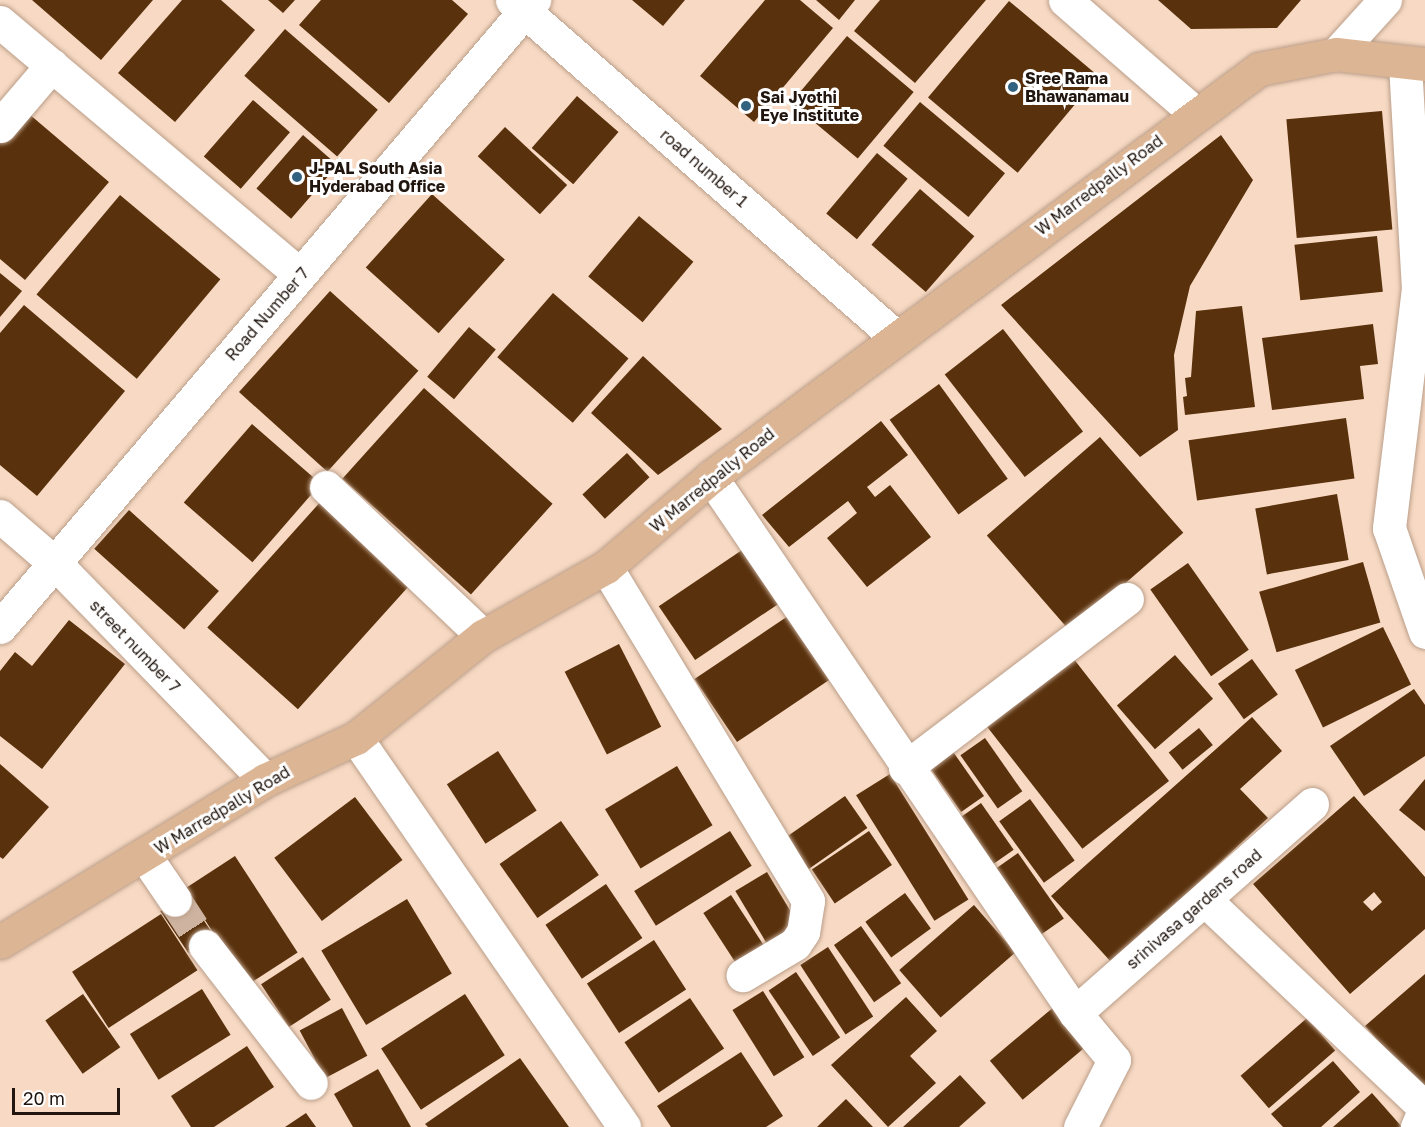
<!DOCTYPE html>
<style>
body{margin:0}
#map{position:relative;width:1425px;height:1127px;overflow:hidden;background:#f8dac4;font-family:"Golos Text",sans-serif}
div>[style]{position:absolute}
.building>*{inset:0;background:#59310c;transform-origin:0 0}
.minor-tunnel>*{height:33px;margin-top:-16.5px;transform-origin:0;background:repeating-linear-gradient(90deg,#cdb3a0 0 33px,transparent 0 49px)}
.roads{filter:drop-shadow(0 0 2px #ba9e89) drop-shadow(0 0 2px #ba9e89)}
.minor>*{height:33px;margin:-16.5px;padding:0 16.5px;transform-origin:16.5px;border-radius:16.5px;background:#fff}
.major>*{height:33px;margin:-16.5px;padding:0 16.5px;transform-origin:16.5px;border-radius:16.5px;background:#dcb595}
.dots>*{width:16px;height:16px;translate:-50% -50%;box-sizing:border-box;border:3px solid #fff;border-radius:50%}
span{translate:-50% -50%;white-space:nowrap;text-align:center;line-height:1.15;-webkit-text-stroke:6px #fff;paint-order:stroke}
.poi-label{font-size:16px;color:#21160f;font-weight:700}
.left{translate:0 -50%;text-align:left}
.street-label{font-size:16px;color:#21160f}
.scale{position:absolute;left:12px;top:1088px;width:108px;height:27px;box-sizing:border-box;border:3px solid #21160f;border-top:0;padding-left:8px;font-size:18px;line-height:21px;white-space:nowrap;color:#21160f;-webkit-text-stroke:4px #fff;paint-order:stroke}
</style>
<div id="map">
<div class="building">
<div style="clip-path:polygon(32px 0,153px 0,101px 60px)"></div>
<div style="clip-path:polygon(182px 0,221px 0,255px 30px,175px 122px,118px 73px)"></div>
<div style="clip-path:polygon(268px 0,295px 0,283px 13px)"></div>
<div style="clip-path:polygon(321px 0,452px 0,468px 14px,389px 103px,299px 25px)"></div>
<div style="clip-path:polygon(632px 0,685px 0,663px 26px)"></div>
<div style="clip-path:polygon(765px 0,800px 0,833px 28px,754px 122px,700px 76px)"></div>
<div style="clip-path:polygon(816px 0,855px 0,839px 20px)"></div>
<div style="clip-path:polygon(880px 0,986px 0,915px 83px,854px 31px)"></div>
<div style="clip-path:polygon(1158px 0,1301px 0,1277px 28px,1191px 29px)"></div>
<div style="left:1009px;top:1px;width:117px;height:126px;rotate:40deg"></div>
<div style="left:285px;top:29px;width:123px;height:62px;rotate:41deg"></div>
<div style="left:847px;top:36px;width:87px;height:87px;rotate:40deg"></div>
<div style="left:577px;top:96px;width:55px;height:69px;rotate:41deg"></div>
<div style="left:253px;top:100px;width:49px;height:75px;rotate:41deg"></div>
<div style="left:920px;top:102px;width:111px;height:57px;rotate:40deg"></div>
<div style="clip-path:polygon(22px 108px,109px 182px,25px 280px,0 259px,0 133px)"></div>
<div style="left:1382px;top:111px;width:119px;height:96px;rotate:85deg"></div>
<div style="left:505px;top:127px;width:85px;height:40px;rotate:43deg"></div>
<div style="left:303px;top:135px;width:46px;height:71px;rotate:41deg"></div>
<div style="clip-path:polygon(1221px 135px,1253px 180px,1190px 286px,1174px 355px,1178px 430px,1140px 457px,1001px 305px)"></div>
<div style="left:877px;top:153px;width:40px;height:79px;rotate:40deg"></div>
<div style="left:920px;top:189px;width:72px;height:74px;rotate:41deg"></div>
<div style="left:432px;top:194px;width:98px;height:99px;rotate:42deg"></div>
<div style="left:120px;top:195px;width:131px;height:130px;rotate:40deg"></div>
<div style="left:639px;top:216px;width:71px;height:79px;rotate:40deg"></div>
<div style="left:1377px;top:236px;width:56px;height:83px;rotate:84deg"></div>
<div style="clip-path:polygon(0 273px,22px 291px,0 317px)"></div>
<div style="left:330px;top:291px;width:119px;height:136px;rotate:42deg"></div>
<div style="left:553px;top:293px;width:100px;height:85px;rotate:41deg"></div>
<div style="clip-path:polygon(24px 305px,125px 391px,37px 496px,0 465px,0 333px)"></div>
<div style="clip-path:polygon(1242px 306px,1255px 407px,1185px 415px,1183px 397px,1187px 396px,1185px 378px,1191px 377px,1196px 311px)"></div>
<div style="clip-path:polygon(1373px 324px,1378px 364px,1360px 366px,1364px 399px,1272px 410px,1262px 338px)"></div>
<div style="left:469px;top:327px;width:35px;height:65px;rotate:40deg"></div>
<div style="left:1003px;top:329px;width:130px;height:74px;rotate:52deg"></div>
<div style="clip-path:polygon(643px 356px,722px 429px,658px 475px,591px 413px)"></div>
<div style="left:939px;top:384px;width:117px;height:61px;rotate:54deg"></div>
<div style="left:424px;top:388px;width:173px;height:122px;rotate:42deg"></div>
<div style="left:1346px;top:418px;width:61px;height:159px;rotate:82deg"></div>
<div style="clip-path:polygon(881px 421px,908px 455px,867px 487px,875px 497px,890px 485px,931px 537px,867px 587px,827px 538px,857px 513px,848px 501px,789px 547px,762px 515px)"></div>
<div style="left:252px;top:424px;width:91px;height:104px;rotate:41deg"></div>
<div style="left:1100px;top:437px;width:127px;height:150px;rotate:49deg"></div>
<div style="left:627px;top:453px;width:33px;height:61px;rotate:47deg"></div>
<div style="left:1337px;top:494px;width:67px;height:83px;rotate:80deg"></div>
<div style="left:323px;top:499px;width:122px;height:173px;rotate:42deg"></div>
<div style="left:129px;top:510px;width:121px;height:52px;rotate:42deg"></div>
<div style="left:745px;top:548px;width:65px;height:104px;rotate:56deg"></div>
<div style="left:1363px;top:562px;width:63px;height:108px;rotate:74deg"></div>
<div style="left:1188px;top:563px;width:106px;height:46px;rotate:55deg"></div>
<div style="left:794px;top:612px;width:76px;height:120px;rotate:56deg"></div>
<div style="clip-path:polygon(69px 620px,125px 664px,42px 769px,0 736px,0 671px,15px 652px,32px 666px)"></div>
<div style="left:1383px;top:627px;width:64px;height:98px;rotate:64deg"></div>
<div style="left:619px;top:644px;width:93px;height:61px;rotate:63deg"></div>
<div style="left:1175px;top:655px;width:58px;height:77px;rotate:49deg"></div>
<div style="left:1073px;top:658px;width:156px;height:110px;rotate:52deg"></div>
<div style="left:1252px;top:659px;width:44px;height:42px;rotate:54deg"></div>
<div style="clip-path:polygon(1414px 689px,1425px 705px,1425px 756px,1364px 796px,1330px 746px)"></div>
<div style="clip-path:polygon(1252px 717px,1282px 751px,1240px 789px,1268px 818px,1112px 963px,1051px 896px)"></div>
<div style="left:1199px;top:728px;width:22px;height:39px;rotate:51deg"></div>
<div style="left:985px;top:738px;width:65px;height:30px;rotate:55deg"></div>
<div style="left:949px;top:746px;width:61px;height:28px;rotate:55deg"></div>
<div style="left:498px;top:751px;width:71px;height:61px;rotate:57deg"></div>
<div style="clip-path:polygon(0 764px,49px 807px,3px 859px,0 857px)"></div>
<div style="left:677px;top:766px;width:69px;height:84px;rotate:59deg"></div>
<div style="left:890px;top:774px;width:148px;height:40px;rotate:58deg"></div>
<div style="clip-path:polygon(1425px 779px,1425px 831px,1399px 810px)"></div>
<div style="left:845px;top:796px;width:39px;height:72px;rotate:55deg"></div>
<div style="clip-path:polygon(evenodd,1354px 796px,1425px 877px,1425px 929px,1350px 994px,1253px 884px,1354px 796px,1374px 892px,1382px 902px,1372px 911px,1363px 902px,1374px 892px)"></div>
<div style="left:355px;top:797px;width:79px;height:101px;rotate:53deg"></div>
<div style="left:1030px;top:799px;width:76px;height:38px;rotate:54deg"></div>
<div style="left:981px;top:803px;width:57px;height:31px;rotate:55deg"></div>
<div style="left:561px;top:821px;width:66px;height:75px;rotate:55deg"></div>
<div style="left:730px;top:831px;width:41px;height:113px;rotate:58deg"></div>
<div style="left:869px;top:831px;width:41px;height:69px;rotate:56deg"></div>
<div style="left:1018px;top:853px;width:80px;height:36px;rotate:55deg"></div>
<div style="left:235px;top:856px;width:115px;height:60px;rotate:57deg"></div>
<div style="left:767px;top:872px;width:62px;height:37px;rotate:59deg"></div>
<div style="left:606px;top:884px;width:65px;height:73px;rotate:56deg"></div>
<div style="left:905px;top:893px;width:44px;height:49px;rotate:54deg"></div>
<div style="left:186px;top:894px;width:50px;height:31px;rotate:56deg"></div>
<div style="left:731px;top:895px;width:61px;height:33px;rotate:57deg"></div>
<div style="left:407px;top:899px;width:87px;height:100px;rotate:59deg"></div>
<div style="left:974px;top:905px;width:63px;height:99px;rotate:49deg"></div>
<div style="left:161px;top:914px;width:67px;height:106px;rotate:57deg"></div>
<div style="left:861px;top:926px;width:70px;height:33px;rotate:55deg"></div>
<div style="left:654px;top:940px;width:59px;height:80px;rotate:57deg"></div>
<div style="left:828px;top:947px;width:83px;height:33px;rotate:57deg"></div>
<div style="left:303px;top:957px;width:51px;height:50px;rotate:57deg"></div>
<div style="left:796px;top:972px;width:79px;height:33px;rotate:56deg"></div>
<div style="clip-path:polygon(1425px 974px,1425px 1088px,1422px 1090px,1365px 1026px)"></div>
<div style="left:202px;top:989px;width:54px;height:85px;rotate:58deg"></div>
<div style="left:763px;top:991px;width:78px;height:36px;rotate:58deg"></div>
<div style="left:83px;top:994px;width:65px;height:46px;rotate:55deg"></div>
<div style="left:465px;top:994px;width:73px;height:100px;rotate:57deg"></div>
<div style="clip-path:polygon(906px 997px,937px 1031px,910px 1056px,936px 1083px,888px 1127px,831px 1065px)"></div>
<div style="left:690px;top:998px;width:61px;height:79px;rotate:56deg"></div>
<div style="left:1055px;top:1006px;width:51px;height:85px;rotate:50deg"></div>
<div style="left:342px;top:1008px;width:54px;height:48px;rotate:62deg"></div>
<div style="left:1307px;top:1018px;width:43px;height:88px;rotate:49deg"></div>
<div style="clip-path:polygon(247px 1046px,274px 1087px,214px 1127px,191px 1127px,171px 1096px)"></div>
<div style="clip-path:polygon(741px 1052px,783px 1116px,766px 1127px,671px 1127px,657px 1106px)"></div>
<div style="clip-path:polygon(520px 1058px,569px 1127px,428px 1127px,425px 1124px)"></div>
<div style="clip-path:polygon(1333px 1061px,1360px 1092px,1321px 1127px,1283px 1127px,1271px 1114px)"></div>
<div style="clip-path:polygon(378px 1069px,411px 1127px,353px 1127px,334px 1094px)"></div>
<div style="clip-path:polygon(960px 1075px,986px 1103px,959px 1127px,903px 1127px)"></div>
<div style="clip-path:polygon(1372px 1093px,1402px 1127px,1333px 1127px)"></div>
<div style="clip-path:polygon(846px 1099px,873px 1127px,817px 1127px)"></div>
<div style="clip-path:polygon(306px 1113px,316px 1127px,285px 1127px)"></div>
</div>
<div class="minor-tunnel">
<div style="left:175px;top:900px;width:55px;rotate:56.9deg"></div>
</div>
<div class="roads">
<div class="minor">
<div style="left:512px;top:0;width:511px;rotate:41.27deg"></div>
<div style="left:1065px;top:0;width:174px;rotate:41deg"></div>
<div style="left:0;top:22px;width:392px;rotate:40.1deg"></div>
<div style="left:1336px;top:54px;width:73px;rotate:-47.8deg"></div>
<div style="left:1405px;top:64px;width:224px;rotate:86.7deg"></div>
<div style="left:1418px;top:288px;width:242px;rotate:96.9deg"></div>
<div style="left:1389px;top:528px;width:110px;rotate:70.9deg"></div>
<div style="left:0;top:126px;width:80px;rotate:-49.6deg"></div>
<div style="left:711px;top:477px;width:648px;rotate:55.82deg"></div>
<div style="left:1075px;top:1013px;width:61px;rotate:50.3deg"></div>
<div style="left:1114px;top:1060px;width:75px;rotate:116.9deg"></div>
<div style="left:326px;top:487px;width:216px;rotate:43.5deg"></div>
<div style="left:0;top:516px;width:75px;rotate:40.7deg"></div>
<div style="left:57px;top:565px;width:299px;rotate:45.9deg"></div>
<div style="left:606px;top:567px;width:390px;rotate:58.8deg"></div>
<div style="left:808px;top:901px;width:31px;rotate:99deg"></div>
<div style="left:803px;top:932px;width:14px;rotate:124deg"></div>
<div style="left:795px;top:944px;width:61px;rotate:149.2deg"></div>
<div style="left:0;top:627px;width:824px;rotate:-49.58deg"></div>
<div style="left:356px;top:738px;width:472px;rotate:55.4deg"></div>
<div style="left:905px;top:768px;width:279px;rotate:-37.3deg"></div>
<div style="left:145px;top:856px;width:53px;rotate:55.7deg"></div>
<div style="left:1205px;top:900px;width:303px;rotate:43.4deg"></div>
<div style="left:1425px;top:1108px;width:21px;rotate:113deg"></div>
<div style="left:205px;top:946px;width:173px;rotate:52.3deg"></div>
<div style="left:1075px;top:1013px;width:316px;rotate:-41.4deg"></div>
</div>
<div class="major">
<div style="left:0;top:942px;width:311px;rotate:-31.4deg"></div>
<div style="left:265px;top:780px;width:100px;rotate:-24.8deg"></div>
<div style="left:356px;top:738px;width:163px;rotate:-38.8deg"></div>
<div style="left:483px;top:636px;width:141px;rotate:-29.3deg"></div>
<div style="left:606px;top:567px;width:138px;rotate:-40.6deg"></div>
<div style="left:711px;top:477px;width:683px;rotate:-36.67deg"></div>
<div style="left:1259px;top:69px;width:78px;rotate:-11deg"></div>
<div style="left:1336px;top:54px;width:90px;rotate:6.4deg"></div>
</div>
</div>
<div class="dots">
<div style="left:1013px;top:87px;background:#316280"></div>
<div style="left:746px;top:106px;background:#316280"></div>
<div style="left:297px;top:177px;background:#316280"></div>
</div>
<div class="poi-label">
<span class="left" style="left:1025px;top:87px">Sree Rama<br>Bhawanamau</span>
<span class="left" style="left:760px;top:106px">Sai Jyothi<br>Eye Institute</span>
<span class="left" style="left:309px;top:177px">J-PAL South Asia<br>Hyderabad Office</span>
</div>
<div class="street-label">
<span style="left:704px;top:168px;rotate:41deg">road number 1</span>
<span style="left:1099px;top:185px;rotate:-37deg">W Marredpally Road</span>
<span style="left:267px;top:314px;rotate:-49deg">Road Number 7</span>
<span style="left:712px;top:480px;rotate:-39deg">W Marredpally Road</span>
<span style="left:135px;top:646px;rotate:46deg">street number 7</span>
<span style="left:222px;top:810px;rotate:-31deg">W Marredpally Road</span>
<span style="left:1194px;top:909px;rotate:-41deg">srinivasa gardens road</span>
</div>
<div class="scale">20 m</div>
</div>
